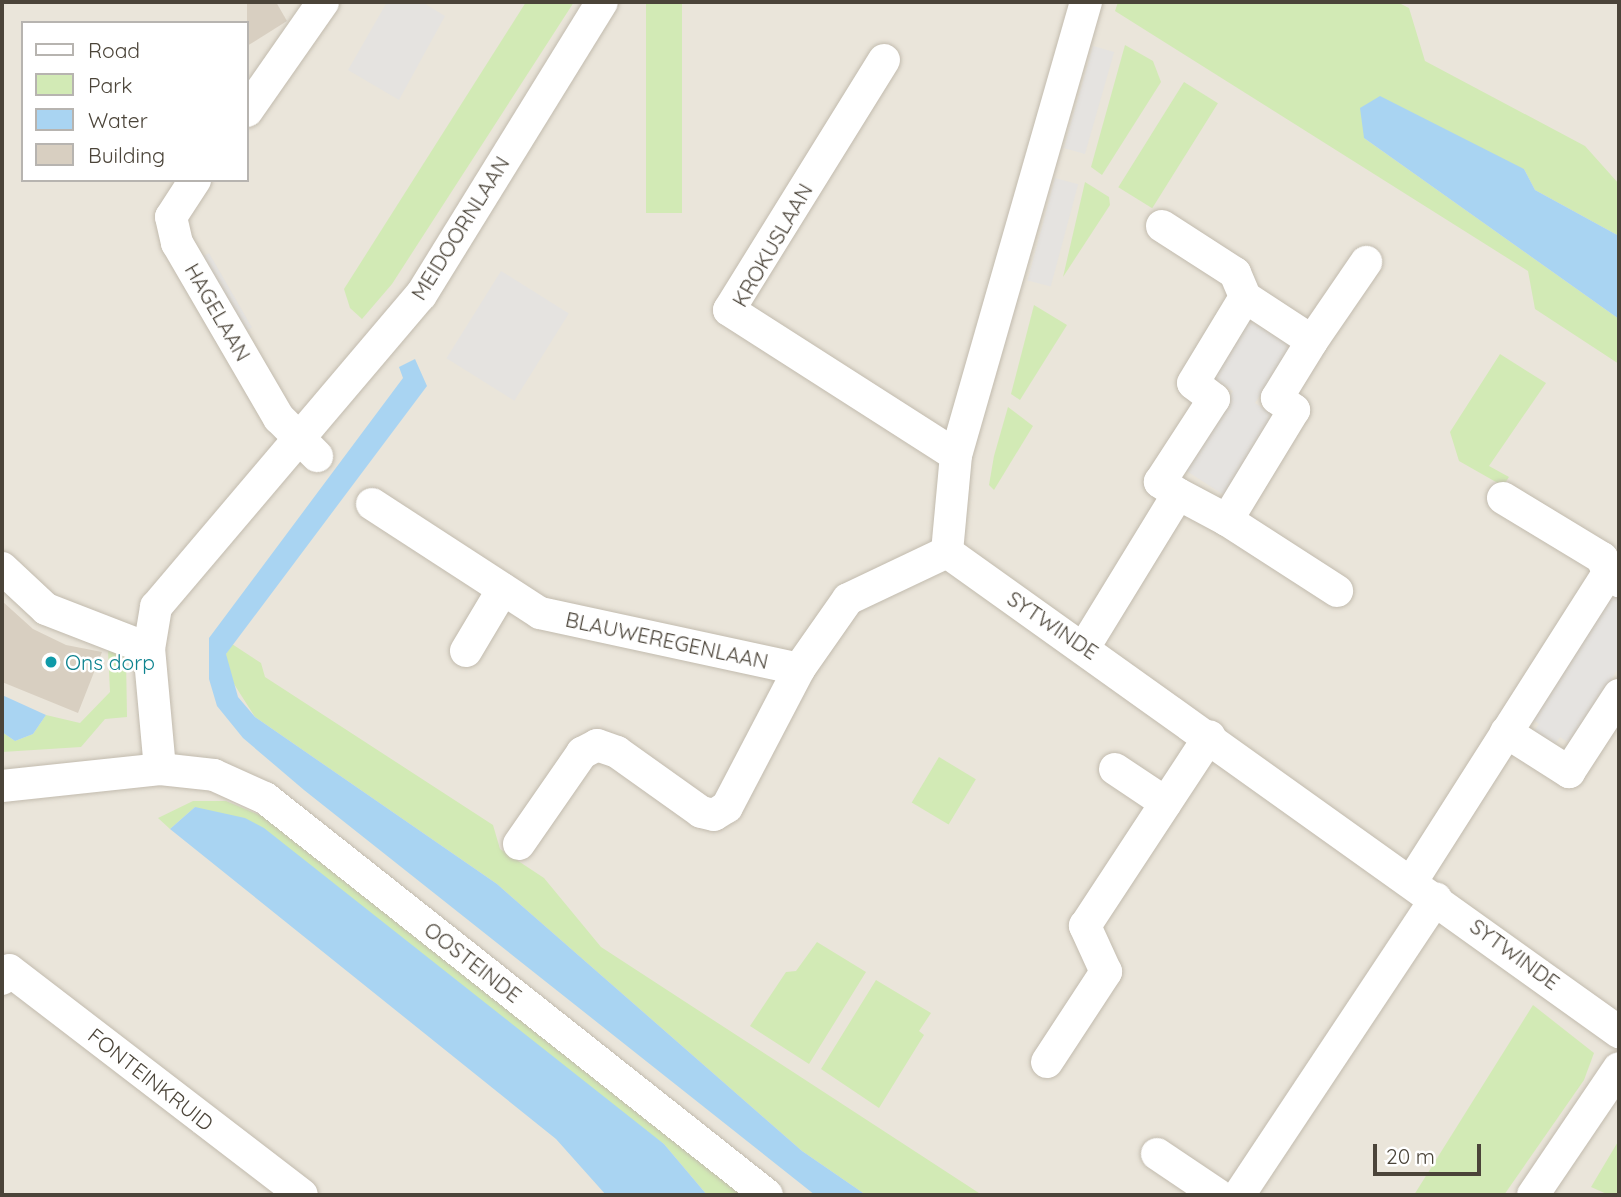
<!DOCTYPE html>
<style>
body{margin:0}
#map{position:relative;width:1621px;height:1197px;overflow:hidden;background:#f6f3ec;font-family:Quicksand,sans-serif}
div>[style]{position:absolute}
.residential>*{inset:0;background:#eae5da}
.green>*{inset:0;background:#d2eab5;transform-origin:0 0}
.parking>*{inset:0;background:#e5e3e0;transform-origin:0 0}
.water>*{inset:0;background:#a9d4f2}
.building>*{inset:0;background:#d8cfc1}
.roads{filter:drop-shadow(0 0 2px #c2bbae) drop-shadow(0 0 2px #c2bbae)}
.street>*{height:32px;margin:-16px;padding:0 16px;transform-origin:16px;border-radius:16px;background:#fff}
.dots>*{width:19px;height:19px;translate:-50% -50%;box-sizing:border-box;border:4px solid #fff;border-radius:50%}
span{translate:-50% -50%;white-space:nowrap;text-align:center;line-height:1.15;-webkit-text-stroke:5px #fff;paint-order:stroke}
.street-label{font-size:21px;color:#4b4439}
.culture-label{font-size:21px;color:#0d838f}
.left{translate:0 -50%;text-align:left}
.frame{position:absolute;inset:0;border:4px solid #4b4439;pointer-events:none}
.legend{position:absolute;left:21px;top:21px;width:228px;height:161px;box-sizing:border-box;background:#fff;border:2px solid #b7b4b0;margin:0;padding:9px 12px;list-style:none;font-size:21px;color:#4b4439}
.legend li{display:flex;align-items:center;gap:14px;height:35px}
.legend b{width:35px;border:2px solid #b7b4b0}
.scale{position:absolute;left:1373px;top:1144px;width:108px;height:32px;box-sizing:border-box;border:4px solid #4b4439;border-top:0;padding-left:9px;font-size:21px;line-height:24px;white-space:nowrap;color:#4b4439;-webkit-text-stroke:5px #fff;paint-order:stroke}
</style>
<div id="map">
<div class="residential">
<div style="clip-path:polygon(evenodd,2px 2px,1619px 2px,1619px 1195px,2px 1195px,2px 2px,23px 23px,247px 23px,247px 180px,23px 180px,23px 23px)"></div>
</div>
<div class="green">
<div style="clip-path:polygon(526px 2px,574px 2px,392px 284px,362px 319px,350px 308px,344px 289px)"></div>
<div style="left:646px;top:2px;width:36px;height:211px"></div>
<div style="clip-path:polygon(1118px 2px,1397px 2px,1409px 8px,1425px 61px,1585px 146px,1619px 184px,1619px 236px,1535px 190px,1524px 169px,1364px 138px,1619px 319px,1619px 364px,1535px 309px,1528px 271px,1115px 11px)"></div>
<div style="clip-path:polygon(1125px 45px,1153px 61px,1161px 82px,1102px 175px,1091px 167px)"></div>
<div style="left:1184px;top:82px;width:40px;height:124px;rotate:32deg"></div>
<div style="clip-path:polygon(1085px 182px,1109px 197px,1110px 205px,1063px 277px)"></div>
<div style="clip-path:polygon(1034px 305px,1067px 325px,1020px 400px,1011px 394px)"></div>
<div style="clip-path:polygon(1500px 354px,1546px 383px,1489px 466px,1509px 477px,1503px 486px,1459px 461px,1450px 432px)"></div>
<div style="clip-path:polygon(1008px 407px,1033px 426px,994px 490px,989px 485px,994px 456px)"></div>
<div style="clip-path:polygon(232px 644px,261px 663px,265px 677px,493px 825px,500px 849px,544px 878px,601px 947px,982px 1195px,866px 1195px,802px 1151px,497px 884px,255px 717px,227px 673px,226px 654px)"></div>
<div style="clip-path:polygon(108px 650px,126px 657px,127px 717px,105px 719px,81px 747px,2px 752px,2px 732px,15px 741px,33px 734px,46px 715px,80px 723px,110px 692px)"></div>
<div style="left:939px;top:757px;width:43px;height:53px;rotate:31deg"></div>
<div style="clip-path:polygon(193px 801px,226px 801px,262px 816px,742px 1195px,707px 1195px,664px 1144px,195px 807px,170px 829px,158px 818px)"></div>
<div style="clip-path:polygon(817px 942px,866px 972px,809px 1064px,750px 1026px,786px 972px,796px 971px)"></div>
<div style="clip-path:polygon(876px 980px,931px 1013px,919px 1031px,924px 1035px,879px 1108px,821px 1069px)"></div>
<div style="clip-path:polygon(1533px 1005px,1594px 1053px,1584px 1080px,1504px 1195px,1414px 1195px)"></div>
<div style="clip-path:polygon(1619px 1140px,1619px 1195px,1609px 1195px,1591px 1187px)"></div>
</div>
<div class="parking">
<div style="clip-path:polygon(387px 2px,422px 2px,445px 16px,399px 100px,348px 70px)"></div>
<div style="left:1093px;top:46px;width:22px;height:106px;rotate:16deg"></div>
<div style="left:1055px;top:178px;width:24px;height:106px;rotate:15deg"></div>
<div style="left:209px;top:253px;width:86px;height:8px;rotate:60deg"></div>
<div style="left:501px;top:271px;width:80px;height:103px;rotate:32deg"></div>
<div style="clip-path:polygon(1246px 318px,1291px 346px,1255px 403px,1277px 417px,1227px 497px,1185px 470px,1233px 391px,1210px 376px)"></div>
<div style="clip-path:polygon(1613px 584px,1619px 588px,1619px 667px,1571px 744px,1560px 737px,1552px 748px,1531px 735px,1539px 724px,1529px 716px)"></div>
</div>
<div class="water">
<div style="clip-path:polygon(1380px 96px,1524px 169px,1535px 190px,1619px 236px,1619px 319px,1364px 138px,1360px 108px)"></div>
<div style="clip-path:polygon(415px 359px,427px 386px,226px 654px,238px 697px,255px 717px,497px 884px,802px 1151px,866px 1195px,815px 1195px,304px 790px,243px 738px,217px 706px,209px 679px,209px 638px,403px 378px,399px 367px)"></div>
<div style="clip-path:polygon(2px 695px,46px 715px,33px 734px,15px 741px,2px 732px)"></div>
<div style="clip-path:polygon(195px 807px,245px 818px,264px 828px,664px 1144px,707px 1195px,606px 1195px,556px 1139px,170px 829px)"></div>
</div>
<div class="building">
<div style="clip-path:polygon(247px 2px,276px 2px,287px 21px,247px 46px)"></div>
<div style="clip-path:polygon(2px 601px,33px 629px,66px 645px,102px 652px,78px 713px,2px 682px)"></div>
</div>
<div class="roads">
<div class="street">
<div style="left:1086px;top:2px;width:471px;rotate:106deg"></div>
<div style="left:956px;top:455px;width:97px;rotate:95.3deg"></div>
<div style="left:947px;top:552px;width:826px;rotate:35.54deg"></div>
<div style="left:884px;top:60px;width:294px;rotate:121.8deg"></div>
<div style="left:729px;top:310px;width:269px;rotate:32.6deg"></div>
<div style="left:247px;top:111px;width:133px;rotate:-55.1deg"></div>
<div style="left:195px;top:180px;width:44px;rotate:123deg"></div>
<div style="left:171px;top:217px;width:27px;rotate:77deg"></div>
<div style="left:177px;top:243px;width:203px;rotate:59.8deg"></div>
<div style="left:279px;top:418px;width:54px;rotate:45deg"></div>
<div style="left:1162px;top:226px;width:87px;rotate:32.8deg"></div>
<div style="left:1235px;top:273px;width:26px;rotate:67deg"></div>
<div style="left:1312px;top:341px;width:96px;rotate:-55.6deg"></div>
<div style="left:1503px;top:498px;width:116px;rotate:31.2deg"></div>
<div style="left:1602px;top:558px;width:16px;rotate:68deg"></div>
<div style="left:372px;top:504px;width:200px;rotate:33deg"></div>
<div style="left:540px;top:613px;width:265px;rotate:12.2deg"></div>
<div style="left:799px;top:669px;width:85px;rotate:-55deg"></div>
<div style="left:848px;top:599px;width:110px;rotate:-25.4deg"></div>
<div style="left:1227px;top:520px;width:131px;rotate:32.8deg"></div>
<div style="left:2px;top:568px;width:60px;rotate:43deg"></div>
<div style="left:46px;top:609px;width:110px;rotate:21.2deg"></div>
<div style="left:1085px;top:646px;width:178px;rotate:-58.5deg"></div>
<div style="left:1178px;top:494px;width:22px;rotate:-146deg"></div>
<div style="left:1160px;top:482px;width:99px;rotate:-57deg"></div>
<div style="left:1214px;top:399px;width:26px;rotate:-143deg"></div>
<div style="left:1193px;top:383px;width:100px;rotate:-58.8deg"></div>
<div style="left:1245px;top:297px;width:80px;rotate:33.3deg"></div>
<div style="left:1312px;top:341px;width:67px;rotate:121.6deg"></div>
<div style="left:1277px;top:398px;width:21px;rotate:35deg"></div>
<div style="left:1294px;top:410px;width:129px;rotate:121.3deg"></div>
<div style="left:1227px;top:520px;width:55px;rotate:-152deg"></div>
<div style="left:466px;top:651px;width:72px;rotate:-59.2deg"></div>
<div style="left:1506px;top:732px;width:75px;rotate:32.4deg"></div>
<div style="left:1569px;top:772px;width:92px;rotate:-57deg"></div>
<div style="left:160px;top:769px;width:121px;rotate:-95.2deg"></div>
<div style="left:149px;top:649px;width:43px;rotate:-80.5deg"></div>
<div style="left:156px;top:607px;width:409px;rotate:-49.7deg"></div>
<div style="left:421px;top:295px;width:344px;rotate:-58.3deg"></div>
<div style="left:1115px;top:769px;width:61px;rotate:33.7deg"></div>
<div style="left:2px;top:786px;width:159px;rotate:-6.1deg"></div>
<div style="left:160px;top:769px;width:54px;rotate:6.3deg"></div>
<div style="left:214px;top:775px;width:56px;rotate:24.3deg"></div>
<div style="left:265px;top:798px;width:640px;rotate:38.34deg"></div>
<div style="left:519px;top:844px;width:111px;rotate:-55.3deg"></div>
<div style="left:582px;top:753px;width:17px;rotate:-28deg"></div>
<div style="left:597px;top:745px;width:21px;rotate:19deg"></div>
<div style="left:617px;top:752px;width:103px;rotate:35.5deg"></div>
<div style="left:701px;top:812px;width:13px;rotate:13deg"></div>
<div style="left:714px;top:815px;width:15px;rotate:-32deg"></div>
<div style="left:727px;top:807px;width:156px;rotate:-62.4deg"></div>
<div style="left:1412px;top:881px;width:365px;rotate:-57.5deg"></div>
<div style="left:1608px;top:573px;width:14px;rotate:36deg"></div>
<div style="left:2px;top:979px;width:11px;rotate:-52deg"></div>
<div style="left:9px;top:970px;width:369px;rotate:37.5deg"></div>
<div style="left:1047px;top:1062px;width:108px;rotate:-56.8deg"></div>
<div style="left:1106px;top:972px;width:51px;rotate:-114.5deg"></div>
<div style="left:1085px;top:926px;width:227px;rotate:-56.7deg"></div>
<div style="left:1157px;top:1154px;width:73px;rotate:33.9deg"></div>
<div style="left:1239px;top:1195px;width:356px;rotate:-56.4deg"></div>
<div style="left:1533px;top:1195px;width:153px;rotate:-55.9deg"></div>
</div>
</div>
<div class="dots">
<div style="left:51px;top:662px;background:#0f9aa8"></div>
</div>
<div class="street-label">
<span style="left:460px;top:228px;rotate:-58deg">MEIDOORNLAAN</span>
<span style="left:772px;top:245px;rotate:-60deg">KROKUSLAAN</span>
<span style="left:218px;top:312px;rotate:60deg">HAGELAAN</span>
<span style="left:1053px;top:625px;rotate:34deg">SYTWINDE</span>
<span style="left:667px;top:640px;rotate:12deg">BLAUWEREGENLAAN</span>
<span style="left:1515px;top:954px;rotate:36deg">SYTWINDE</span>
<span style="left:473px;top:962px;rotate:38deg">OOSTEINDE</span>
<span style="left:151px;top:1079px;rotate:38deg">FONTEINKRUID</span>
</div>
<div class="culture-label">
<span class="left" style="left:65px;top:662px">Ons dorp</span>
</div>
<div class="frame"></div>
<ul class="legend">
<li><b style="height:9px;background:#fff"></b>Road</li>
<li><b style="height:19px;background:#d2eab5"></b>Park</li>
<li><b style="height:19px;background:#a9d4f2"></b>Water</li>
<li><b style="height:19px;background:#d8cfc1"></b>Building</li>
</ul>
<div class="scale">20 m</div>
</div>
